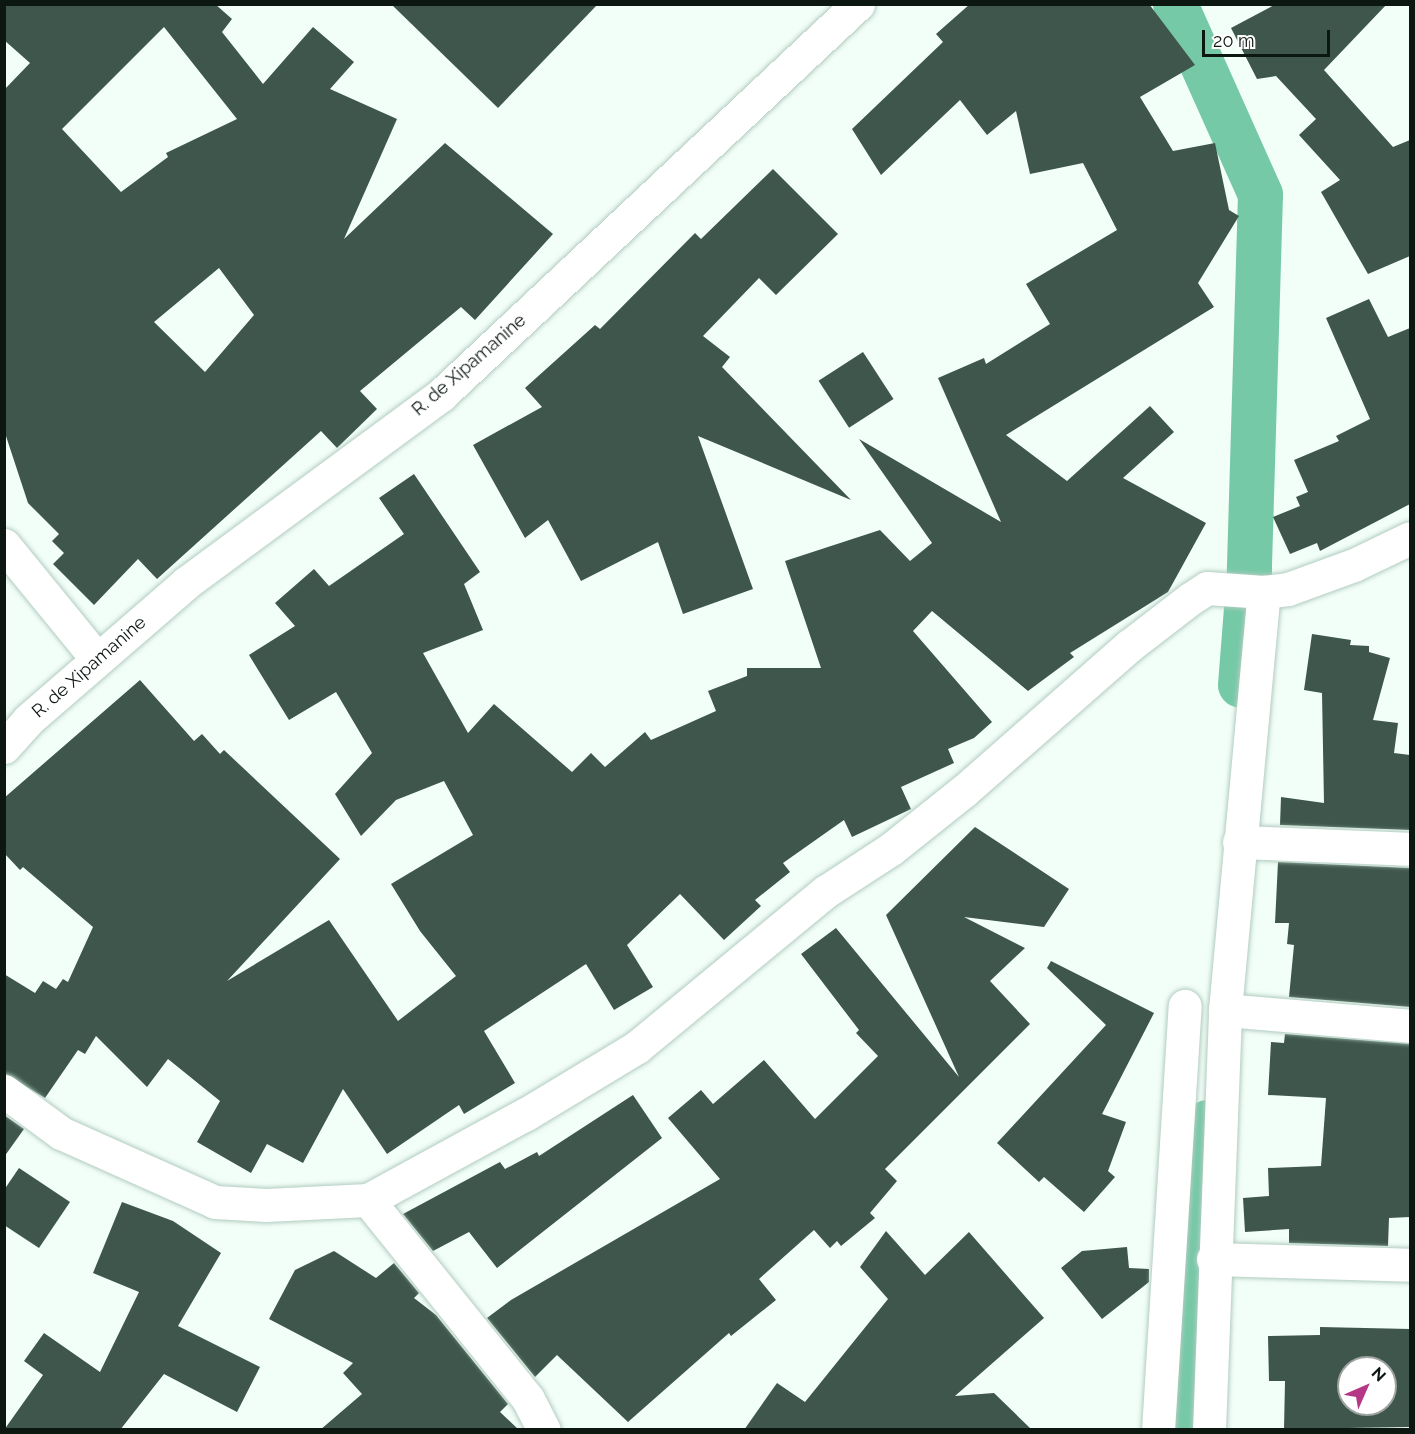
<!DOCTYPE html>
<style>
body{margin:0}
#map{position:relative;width:1415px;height:1434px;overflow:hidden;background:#f2fef8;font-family:Raleway,sans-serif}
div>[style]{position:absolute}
.canal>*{height:45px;margin:-22.5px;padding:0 22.5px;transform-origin:22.5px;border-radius:22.5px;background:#76c9a7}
.building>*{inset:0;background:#3e564b;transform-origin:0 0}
.roads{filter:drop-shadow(0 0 2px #b1ccc0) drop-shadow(0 0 2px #b1ccc0)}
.minor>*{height:33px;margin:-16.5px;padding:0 16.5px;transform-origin:16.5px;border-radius:16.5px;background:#fff}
.tertiary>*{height:33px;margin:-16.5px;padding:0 16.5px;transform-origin:16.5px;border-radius:16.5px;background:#fff}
span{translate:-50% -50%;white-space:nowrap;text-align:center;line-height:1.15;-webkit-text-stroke:6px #fff;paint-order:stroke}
.street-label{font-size:18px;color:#0d1712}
.frame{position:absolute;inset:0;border:6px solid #0d1712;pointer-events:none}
.north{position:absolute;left:1337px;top:1356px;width:60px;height:60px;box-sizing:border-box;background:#fff;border:2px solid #9ea2a0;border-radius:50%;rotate:45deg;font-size:16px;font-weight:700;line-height:24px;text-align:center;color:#0d1712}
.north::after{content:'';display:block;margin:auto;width:21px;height:27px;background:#b53887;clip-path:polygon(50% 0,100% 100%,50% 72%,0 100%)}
.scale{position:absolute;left:1202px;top:30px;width:128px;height:27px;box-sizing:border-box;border:3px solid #0d1712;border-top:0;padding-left:8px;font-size:18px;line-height:21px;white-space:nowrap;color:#0d1712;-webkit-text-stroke:4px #fff;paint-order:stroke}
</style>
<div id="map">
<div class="canal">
<div style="left:1175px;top:4px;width:208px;rotate:65.9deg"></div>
<div style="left:1260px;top:194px;width:376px;rotate:91.7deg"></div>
<div style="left:1249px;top:570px;width:115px;rotate:94.5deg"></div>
<div style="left:1183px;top:1430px;width:309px;rotate:-85.5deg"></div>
</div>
<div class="building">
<div style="clip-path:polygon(evenodd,4px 4px,215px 4px,232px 19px,222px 32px,263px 84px,313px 27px,354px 62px,330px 89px,397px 119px,344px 239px,445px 143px,553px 234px,475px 320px,461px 307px,360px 391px,377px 409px,337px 448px,321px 431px,157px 579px,138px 559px,94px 605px,53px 564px,64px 553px,52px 541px,59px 534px,28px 503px,4px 430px,4px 90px,30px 63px,4px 40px,4px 4px,164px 27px,237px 119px,166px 153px,168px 157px,121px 192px,62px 129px,164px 27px,4px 4px,219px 268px,254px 315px,205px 372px,154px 322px,219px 268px)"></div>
<div style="clip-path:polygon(391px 4px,598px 4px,498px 108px)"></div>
<div style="clip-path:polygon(970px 4px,1149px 4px,1195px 65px,1140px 97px,1173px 151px,1215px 143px,1229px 210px,1239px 216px,1198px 283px,1214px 307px,1006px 435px,1067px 481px,1150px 406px,1174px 432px,1123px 478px,1206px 523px,1168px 592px,1070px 653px,1074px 657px,1028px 691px,932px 611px,913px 631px,992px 722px,974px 738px,948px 749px,954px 763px,901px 787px,911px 809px,852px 837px,844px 820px,783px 863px,790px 872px,755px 900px,761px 906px,724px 940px,680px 894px,627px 945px,653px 987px,614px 1010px,586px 964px,484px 1031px,515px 1083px,464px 1114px,459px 1105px,387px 1154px,343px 1089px,303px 1163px,267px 1144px,251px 1173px,197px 1142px,220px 1101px,168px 1059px,147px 1087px,96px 1036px,85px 1054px,78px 1050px,45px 1098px,4px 1073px,4px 974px,35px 993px,43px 981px,56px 989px,63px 979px,68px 982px,93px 927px,23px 867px,20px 870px,4px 853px,4px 798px,140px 680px,194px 741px,202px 734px,220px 754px,224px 750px,340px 859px,227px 981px,329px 920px,398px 1021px,456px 976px,420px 931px,391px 884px,473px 835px,444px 781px,396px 800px,361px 836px,335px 794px,372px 753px,336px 692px,289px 720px,249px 655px,295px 626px,275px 603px,314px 569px,329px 586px,404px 534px,379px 498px,414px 474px,480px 572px,464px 584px,483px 630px,423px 653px,468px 733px,494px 704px,572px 772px,591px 753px,605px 767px,645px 732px,651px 740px,716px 711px,708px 691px,747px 676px,747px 668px,821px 668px,785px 561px,880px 530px,910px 561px,932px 543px,859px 439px,1001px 522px,938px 378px,984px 358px,986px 364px,1050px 324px,1026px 284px,1117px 230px,1083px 163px,1030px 174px,1016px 111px,987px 135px,960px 100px,881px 175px,852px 129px,943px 42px,936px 34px)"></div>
<div style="clip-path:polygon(1276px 4px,1387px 4px,1324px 70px,1393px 147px,1410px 140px,1410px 256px,1368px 274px,1321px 192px,1340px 180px,1299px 135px,1316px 119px,1276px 76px,1257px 79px,1231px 28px)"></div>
<div style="clip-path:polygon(773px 169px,838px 234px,776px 295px,759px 278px,703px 336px,730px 357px,722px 367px,851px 500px,698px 436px,753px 589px,683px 614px,658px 542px,581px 581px,548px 520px,525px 538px,473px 445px,542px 407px,525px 388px,595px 325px,600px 329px,695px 233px,701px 239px)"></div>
<div style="clip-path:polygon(1369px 299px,1388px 337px,1410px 328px,1410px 504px,1320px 551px,1317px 543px,1290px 554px,1273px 517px,1300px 506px,1296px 497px,1308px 492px,1294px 460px,1339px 441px,1336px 436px,1370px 419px,1326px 318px)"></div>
<div style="left:863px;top:352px;width:56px;height:53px;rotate:57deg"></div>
<div style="clip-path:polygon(1312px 634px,1351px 640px,1350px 645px,1369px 646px,1369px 652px,1390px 658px,1373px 720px,1398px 723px,1394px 753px,1410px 755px,1410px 830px,1280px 825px,1281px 797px,1324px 803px,1322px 693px,1304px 690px)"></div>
<div style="clip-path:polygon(975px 827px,1069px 889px,1044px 927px,964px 917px,1025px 948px,990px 981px,1030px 1024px,885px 1169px,897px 1181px,870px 1213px,875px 1218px,841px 1246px,837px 1241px,830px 1248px,814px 1230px,759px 1279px,776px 1300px,731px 1336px,729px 1333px,628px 1422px,557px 1355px,535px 1377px,487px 1318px,511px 1300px,720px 1179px,668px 1118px,701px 1090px,713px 1104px,764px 1060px,815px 1119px,878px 1056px,856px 1033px,859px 1030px,801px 954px,836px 928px,959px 1077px,886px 915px)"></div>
<div style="clip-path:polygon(1278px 862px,1410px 868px,1410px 1007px,1289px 997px,1294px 945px,1287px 944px,1289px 923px,1275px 923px)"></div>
<div style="clip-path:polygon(1051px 961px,1154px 1013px,1102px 1114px,1126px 1122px,1108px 1171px,1115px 1177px,1084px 1212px,1044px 1177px,1039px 1182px,997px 1143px,1106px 1025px,1047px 968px)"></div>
<div style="clip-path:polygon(1285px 1034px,1410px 1044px,1410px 1217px,1389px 1218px,1388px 1246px,1289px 1243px,1289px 1229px,1245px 1232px,1243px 1198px,1269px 1196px,1268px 1168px,1321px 1166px,1326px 1098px,1268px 1095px,1271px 1042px,1284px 1043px)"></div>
<div style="clip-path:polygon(633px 1095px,662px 1138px,497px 1268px,469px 1232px,433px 1251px,403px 1214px,500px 1162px,505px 1169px,537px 1152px,539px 1156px)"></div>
<div style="clip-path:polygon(4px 1115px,24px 1129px,4px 1157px)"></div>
<div style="clip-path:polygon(19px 1168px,70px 1202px,39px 1248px,4px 1225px,4px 1190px)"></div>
<div style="clip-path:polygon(122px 1202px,173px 1221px,221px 1253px,178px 1326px,260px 1367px,237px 1412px,164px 1374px,120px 1430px,4px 1430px,43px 1375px,24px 1361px,44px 1333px,100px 1372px,139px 1292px,93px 1273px)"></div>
<div style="clip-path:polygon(886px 1231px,925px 1275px,969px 1232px,1044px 1318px,955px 1396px,994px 1393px,1032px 1430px,744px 1430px,777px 1383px,805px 1402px,888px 1299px,860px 1267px)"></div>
<div style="clip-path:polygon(1127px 1247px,1129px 1268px,1149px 1269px,1149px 1282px,1102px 1319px,1061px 1268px,1082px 1251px)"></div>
<div style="clip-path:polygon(334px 1251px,376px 1278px,394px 1263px,419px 1293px,414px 1298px,436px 1315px,508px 1404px,500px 1412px,519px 1430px,320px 1430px,362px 1394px,343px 1373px,353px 1363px,269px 1319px,295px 1270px)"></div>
<div style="clip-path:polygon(evenodd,1320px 1327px,1410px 1329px,1410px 1427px,1284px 1429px,1285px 1381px,1269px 1381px,1268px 1336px,1320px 1335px,1320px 1327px,1349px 1368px,1385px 1368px,1385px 1404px,1349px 1404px,1349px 1368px)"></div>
</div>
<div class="roads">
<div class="minor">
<div style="left:4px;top:545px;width:147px;rotate:50.8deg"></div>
<div style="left:1239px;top:842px;width:171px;rotate:2.3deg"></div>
<div style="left:1225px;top:1010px;width:186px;rotate:4.9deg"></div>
<div style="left:4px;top:1091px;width:71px;rotate:36.4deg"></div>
<div style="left:61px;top:1133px;width:169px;rotate:24.1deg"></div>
<div style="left:215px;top:1202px;width:51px;rotate:3.4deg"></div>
<div style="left:266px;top:1205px;width:102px;rotate:-2.8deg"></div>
<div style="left:368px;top:1200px;width:180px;rotate:-28.6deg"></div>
<div style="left:526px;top:1114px;width:130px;rotate:-31.1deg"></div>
<div style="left:637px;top:1047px;width:244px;rotate:-39.5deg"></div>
<div style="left:825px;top:892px;width:79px;rotate:-33.1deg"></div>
<div style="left:891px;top:849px;width:95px;rotate:-38.6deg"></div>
<div style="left:965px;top:790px;width:218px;rotate:-41.3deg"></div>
<div style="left:1129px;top:646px;width:77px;rotate:-37.6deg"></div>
<div style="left:1190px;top:599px;width:20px;rotate:-33deg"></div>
<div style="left:1207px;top:588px;width:57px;rotate:4deg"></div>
<div style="left:368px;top:1200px;width:255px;rotate:51.2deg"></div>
<div style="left:528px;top:1399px;width:35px;rotate:63deg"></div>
<div style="left:1213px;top:1259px;width:197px;rotate:1.7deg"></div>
<div style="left:1158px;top:1430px;width:425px;rotate:-86.4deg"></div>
<div style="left:1209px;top:1430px;width:420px;rotate:-87.8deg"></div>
<div style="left:1225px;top:1010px;width:420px;rotate:-84.7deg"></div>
<div style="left:1264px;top:592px;width:24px;rotate:-7deg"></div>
<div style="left:1288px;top:589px;width:70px;rotate:-20deg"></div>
<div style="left:1354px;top:565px;width:62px;rotate:-25.7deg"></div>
</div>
<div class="tertiary">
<div style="left:4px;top:747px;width:36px;rotate:-48deg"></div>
<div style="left:28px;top:720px;width:209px;rotate:-40.9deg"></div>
<div style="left:186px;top:583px;width:317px;rotate:-36.4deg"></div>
<div style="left:441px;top:395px;width:572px;rotate:-43.16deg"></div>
</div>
</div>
<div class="street-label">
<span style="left:469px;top:365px;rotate:-41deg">R. de Xipamanine</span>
<span style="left:89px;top:667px;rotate:-41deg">R. de Xipamanine</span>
</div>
<div class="frame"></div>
<div class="north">N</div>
<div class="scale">20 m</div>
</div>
